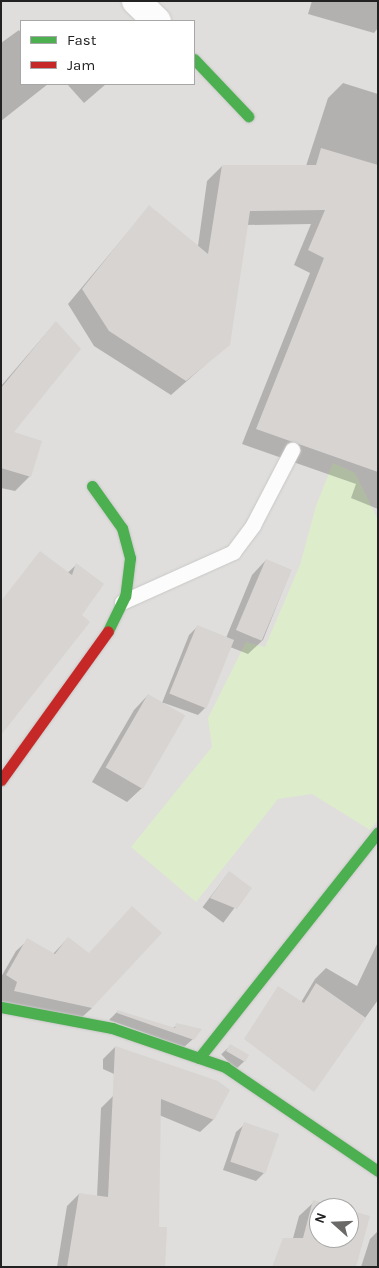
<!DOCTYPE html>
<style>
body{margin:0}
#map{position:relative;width:379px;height:1268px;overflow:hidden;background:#f0eeeb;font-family:Karla,sans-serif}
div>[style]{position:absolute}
.residential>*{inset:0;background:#dfdedc}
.grass>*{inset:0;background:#ddeccb}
.shadow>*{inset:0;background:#0003;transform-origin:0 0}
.building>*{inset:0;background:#d7d4d2;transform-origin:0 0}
.roads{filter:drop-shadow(0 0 1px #c9c8c7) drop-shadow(0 0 1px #c9c8c7)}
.lane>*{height:15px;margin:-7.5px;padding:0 7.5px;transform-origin:7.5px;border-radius:7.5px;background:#fdfcfc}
.street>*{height:28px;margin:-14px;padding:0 14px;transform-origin:14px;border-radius:14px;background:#fdfcfc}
.fast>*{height:11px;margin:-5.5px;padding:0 5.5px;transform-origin:5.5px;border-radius:5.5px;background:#4caf50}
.jam>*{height:11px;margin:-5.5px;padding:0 5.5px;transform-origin:5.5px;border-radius:5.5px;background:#c62828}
span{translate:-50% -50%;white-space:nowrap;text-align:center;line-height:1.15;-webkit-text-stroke:5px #fff;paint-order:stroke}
.frame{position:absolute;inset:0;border:2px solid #222;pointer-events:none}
.legend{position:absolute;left:20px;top:20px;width:175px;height:65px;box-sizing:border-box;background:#fff;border:1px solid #a7a7a7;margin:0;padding:6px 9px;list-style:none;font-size:15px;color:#222}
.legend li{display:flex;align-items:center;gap:10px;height:25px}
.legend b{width:25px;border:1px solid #a7a7a7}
.north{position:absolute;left:309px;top:1198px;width:50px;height:50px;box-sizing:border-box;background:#fff;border:1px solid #a7a7a7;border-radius:50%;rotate:290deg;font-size:14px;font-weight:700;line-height:20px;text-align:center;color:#222}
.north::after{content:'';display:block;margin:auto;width:18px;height:22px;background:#6a6968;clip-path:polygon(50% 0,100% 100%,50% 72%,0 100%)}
</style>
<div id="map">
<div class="residential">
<div style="clip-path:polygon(evenodd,1px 1px,378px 1px,378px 1267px,1px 1267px,1px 1px,21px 21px,194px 21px,194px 84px,21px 84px,21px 21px,1px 1px,319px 1208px,349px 1208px,349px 1238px,319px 1238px,319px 1208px)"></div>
</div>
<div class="grass">
<div style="clip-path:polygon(333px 463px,355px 473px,378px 520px,378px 820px,370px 830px,312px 794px,278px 799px,196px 902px,131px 847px,212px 747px,208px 718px,246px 642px,265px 647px,300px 565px,316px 506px)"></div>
</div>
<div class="shadow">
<div style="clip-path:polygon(312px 1px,378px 1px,378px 28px,374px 33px,308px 14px)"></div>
<div style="clip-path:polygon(19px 30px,21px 33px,21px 84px,48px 84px,1px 121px,1px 43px)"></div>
<div style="clip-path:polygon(343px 83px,378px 94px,378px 509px,351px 498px,356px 484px,242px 444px,310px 273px,294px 265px,311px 224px,246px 225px,229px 344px,171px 395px,94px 346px,68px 304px,149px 207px,198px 246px,207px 181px,222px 166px,306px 166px,328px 98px)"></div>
<div style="clip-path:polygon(67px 84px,106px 84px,84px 103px)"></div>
<div style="clip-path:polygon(55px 323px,12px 433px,30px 476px,15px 491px,1px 488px,1px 386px)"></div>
<div style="clip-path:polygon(266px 560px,291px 570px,263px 640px,248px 654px,230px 647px,206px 707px,198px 715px,164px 703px,142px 788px,127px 802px,92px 782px,134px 710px,148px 695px,162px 703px,189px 635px,197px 627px,226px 638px,252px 575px)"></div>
<div style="clip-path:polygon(76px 565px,103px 584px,62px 578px)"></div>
<div style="left:229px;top:872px;width:26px;height:44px;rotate:37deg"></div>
<div style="clip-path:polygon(68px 938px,92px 1008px,80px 1019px,1px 1006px,1px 977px,16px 951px,28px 940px,53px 954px)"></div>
<div style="clip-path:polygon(378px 942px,378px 1000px,350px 1039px,288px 1024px,315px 979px,326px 968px,357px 986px)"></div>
<div style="clip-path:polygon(117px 1012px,172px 1029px,177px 1025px,193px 1039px,184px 1047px,109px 1020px)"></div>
<div style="left:230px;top:1046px;width:21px;height:12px;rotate:47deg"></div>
<div style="clip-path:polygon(115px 1047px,229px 1090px,213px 1120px,200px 1132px,159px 1115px,158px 1228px,163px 1267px,57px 1267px,67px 1206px,79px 1194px,97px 1197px,101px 1108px,113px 1096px,123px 1078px,103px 1069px,103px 1059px)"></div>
<div style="clip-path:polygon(245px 1124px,264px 1173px,256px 1181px,223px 1170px,236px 1132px)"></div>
<div style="clip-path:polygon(314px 1202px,336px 1208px,319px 1208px,319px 1238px,349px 1238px,349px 1211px,368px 1217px,347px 1257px,292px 1242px,299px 1216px)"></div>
<div style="clip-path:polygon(378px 1231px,378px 1267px,361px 1267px,370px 1239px)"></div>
</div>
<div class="building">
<div style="clip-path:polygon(321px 148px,378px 165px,378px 472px,256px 429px,324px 258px,308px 250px,325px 210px,250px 211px,230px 345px,186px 381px,109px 331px,82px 289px,149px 205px,208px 254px,222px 165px,316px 165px)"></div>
<div style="clip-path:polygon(56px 321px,81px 349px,14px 432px,42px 441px,31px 477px,1px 468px,1px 388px)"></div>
<div style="clip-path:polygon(40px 551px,72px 575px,76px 563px,104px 584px,82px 615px,90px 622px,1px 735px,1px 601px)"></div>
<div style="left:266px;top:559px;width:28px;height:77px;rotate:23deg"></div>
<div style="left:197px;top:625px;width:40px;height:74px;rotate:22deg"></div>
<div style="left:148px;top:694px;width:43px;height:85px;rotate:30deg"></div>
<div style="clip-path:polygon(229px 871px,252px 888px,237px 909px,210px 898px)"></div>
<div style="clip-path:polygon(132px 906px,162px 933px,92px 1008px,14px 991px,17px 982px,6px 975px,27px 938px,55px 954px,68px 937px,89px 953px)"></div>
<div style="clip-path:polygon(316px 983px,366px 1018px,314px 1092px,244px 1039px,278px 986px,304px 1003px)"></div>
<div style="clip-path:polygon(117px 1010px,175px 1028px,176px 1023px,202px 1029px,194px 1040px,117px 1013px)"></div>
<div style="left:230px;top:1044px;width:22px;height:8px;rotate:30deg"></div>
<div style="clip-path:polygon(115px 1046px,218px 1081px,230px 1090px,214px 1120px,161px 1099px,159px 1227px,167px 1227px,165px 1267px,67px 1267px,79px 1193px,108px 1197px)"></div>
<div style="left:244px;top:1122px;width:37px;height:42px;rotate:19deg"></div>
<div style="clip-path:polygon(313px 1200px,341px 1208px,319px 1208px,319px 1238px,349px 1238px,349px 1210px,370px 1216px,356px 1267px,272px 1267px,283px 1238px,303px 1238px)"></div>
</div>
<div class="roads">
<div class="lane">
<div style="left:122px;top:602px;width:122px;rotate:-24.2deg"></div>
<div style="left:233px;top:552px;width:34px;rotate:-53deg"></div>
<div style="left:253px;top:525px;width:85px;rotate:-62.5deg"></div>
</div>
<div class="street">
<div style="left:136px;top:1px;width:29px;rotate:44deg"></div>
</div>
<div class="fast">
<div style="left:194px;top:59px;width:79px;rotate:46.5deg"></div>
<div style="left:92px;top:486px;width:52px;rotate:54.5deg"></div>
<div style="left:122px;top:528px;width:31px;rotate:75deg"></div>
<div style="left:130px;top:558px;width:38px;rotate:97deg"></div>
<div style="left:125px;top:596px;width:39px;rotate:116deg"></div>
<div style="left:1px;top:1007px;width:113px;rotate:10.7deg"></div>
<div style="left:112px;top:1028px;width:120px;rotate:19deg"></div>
<div style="left:225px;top:1067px;width:185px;rotate:34.2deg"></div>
<div style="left:199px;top:1058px;width:288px;rotate:-51.6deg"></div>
</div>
<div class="jam">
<div style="left:1px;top:780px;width:183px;rotate:-54.3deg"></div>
</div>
</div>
<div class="frame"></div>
<ul class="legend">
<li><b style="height:6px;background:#4caf50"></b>Fast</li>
<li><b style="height:6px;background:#c62828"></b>Jam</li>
</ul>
<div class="north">N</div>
</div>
